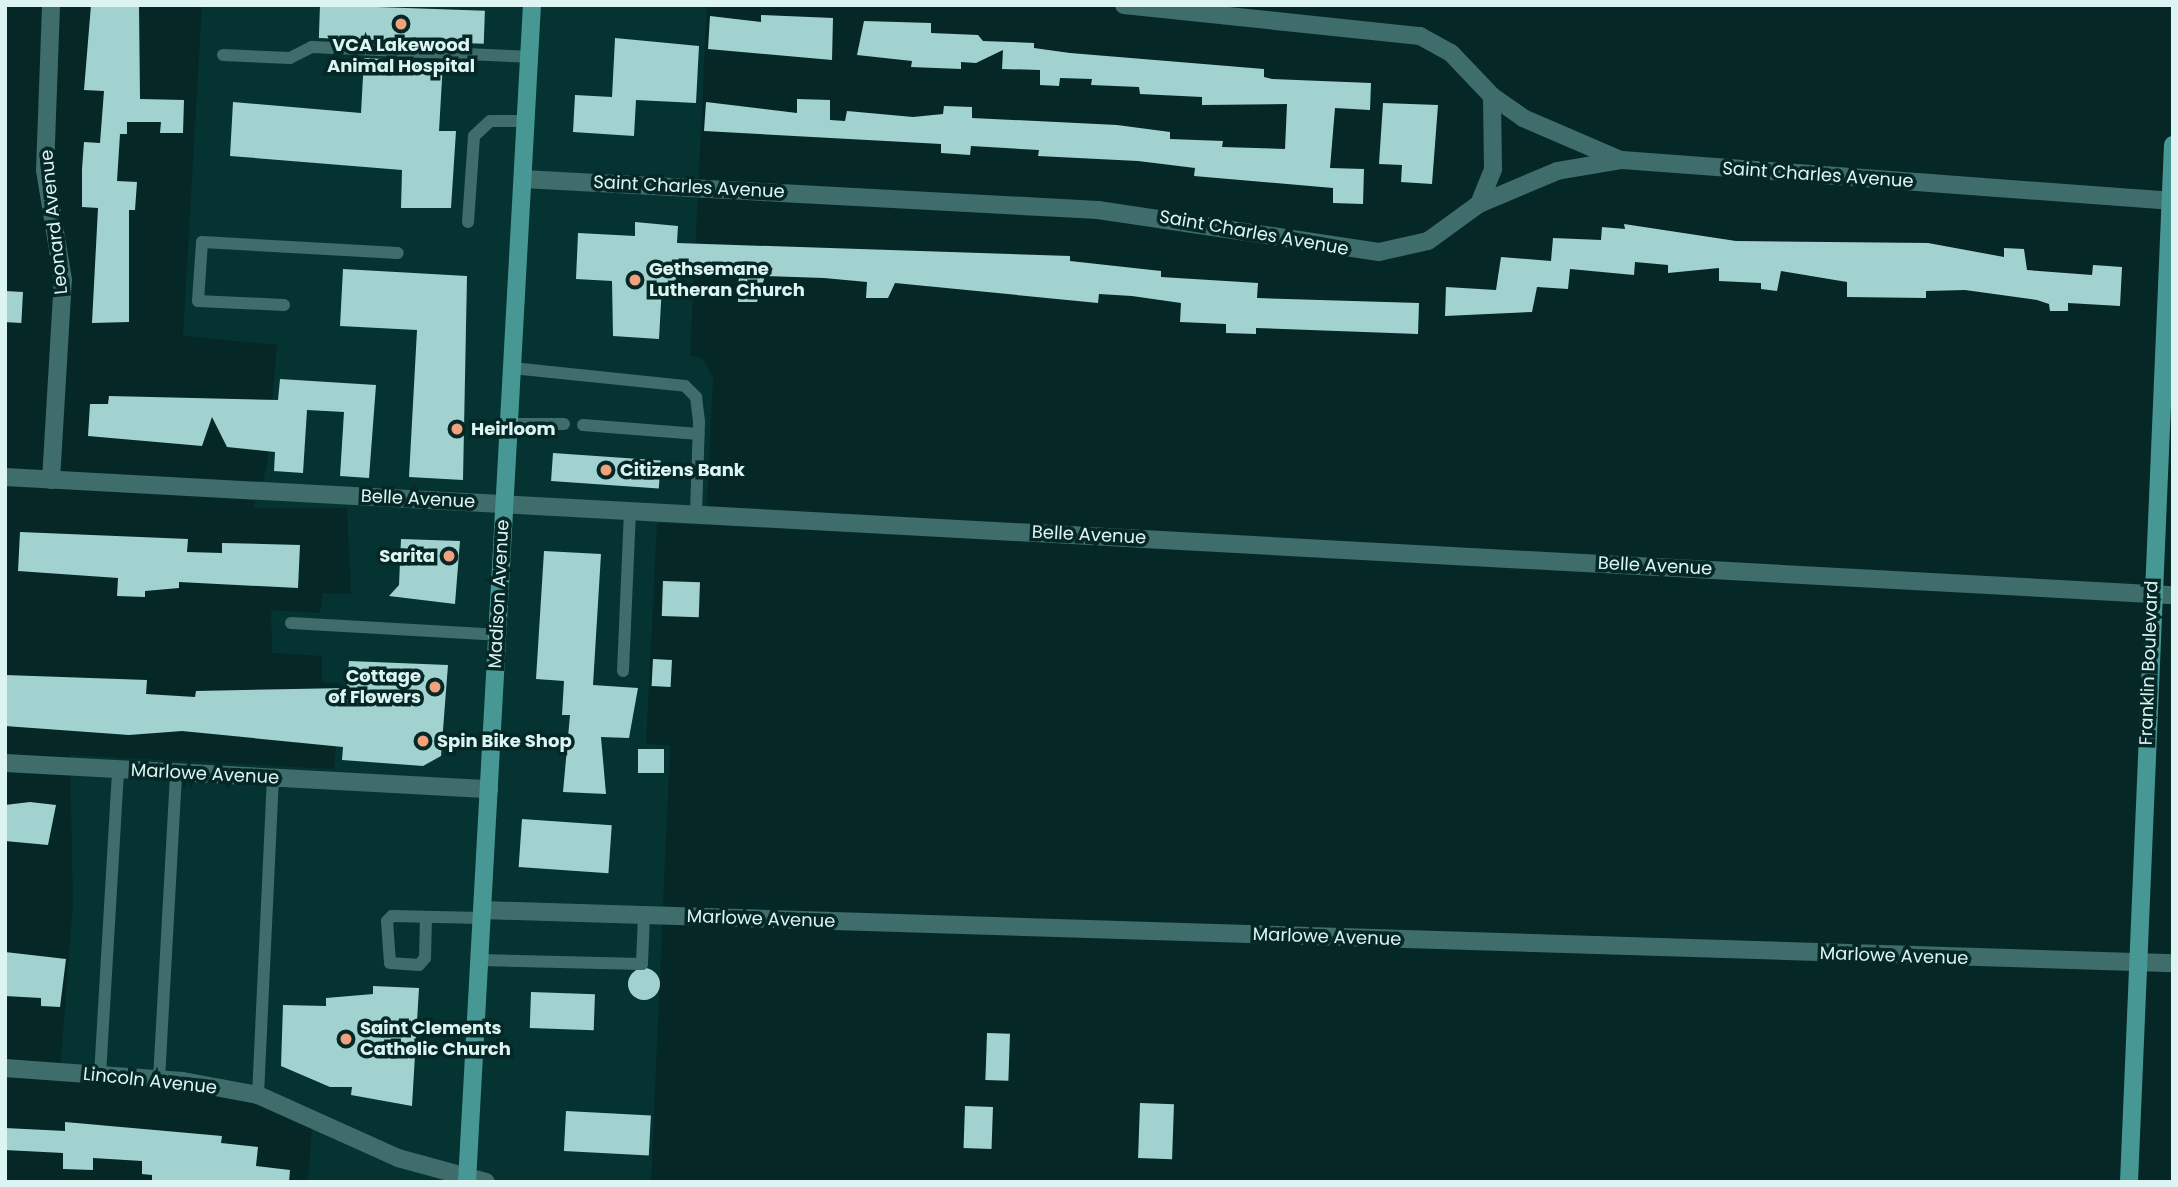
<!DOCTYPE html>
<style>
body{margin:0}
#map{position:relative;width:2178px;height:1187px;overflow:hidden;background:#052827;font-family:Poppins,sans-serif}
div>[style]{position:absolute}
.built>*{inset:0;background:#043331}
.building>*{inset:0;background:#a2d2cf;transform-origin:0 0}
.round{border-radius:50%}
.lane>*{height:12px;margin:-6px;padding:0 6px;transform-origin:6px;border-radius:6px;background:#3e6d6b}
.street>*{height:18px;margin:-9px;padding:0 9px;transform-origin:9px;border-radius:9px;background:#3e6d6b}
.secondary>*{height:18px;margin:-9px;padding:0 9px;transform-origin:9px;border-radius:9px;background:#479894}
.dots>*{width:19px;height:19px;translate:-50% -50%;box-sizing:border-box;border:4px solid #052827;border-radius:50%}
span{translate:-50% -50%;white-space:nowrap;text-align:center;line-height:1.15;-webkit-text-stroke:7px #052827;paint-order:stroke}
.poi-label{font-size:18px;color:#dcf4f2;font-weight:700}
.left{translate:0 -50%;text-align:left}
.right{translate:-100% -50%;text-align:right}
.street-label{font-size:18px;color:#dcf4f2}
.frame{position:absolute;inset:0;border:7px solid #dcf4f2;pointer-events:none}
</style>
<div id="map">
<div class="built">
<div style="clip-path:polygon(202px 5px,707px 5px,690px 356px,702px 358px,713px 378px,706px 525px,657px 523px,646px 744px,670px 745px,651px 1182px,308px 1182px,312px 1127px,251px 1102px,159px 1079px,60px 1072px,73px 904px,70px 755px,334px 769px,341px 683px,322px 682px,322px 656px,272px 653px,271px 610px,320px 613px,323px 593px,351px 594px,347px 508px,253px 508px,267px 467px,277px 345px,183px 336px)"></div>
</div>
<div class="building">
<div style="clip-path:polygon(91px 5px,139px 5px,140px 99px,184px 100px,183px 133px,160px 133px,161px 122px,127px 122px,127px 134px,120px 134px,117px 181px,137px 182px,135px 210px,129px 210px,129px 322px,92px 323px,98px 208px,82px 207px,82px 169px,84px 142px,100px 143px,104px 91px,84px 90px)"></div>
<div style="left:320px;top:5px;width:165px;height:33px;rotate:2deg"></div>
<div style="clip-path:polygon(761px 15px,833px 18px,832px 60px,708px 49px,710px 16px,761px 22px)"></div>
<div style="clip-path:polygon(864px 21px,931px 23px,931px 33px,978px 35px,983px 41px,1034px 43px,1034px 48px,1070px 53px,1264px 69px,1264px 77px,1272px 79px,1371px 83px,1370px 110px,1335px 108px,1330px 168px,1364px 169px,1363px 204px,1333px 203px,1333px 188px,1194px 176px,1195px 168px,1138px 161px,1038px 156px,1039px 150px,971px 146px,970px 155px,941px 153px,941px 144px,704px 131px,706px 102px,797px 113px,797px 99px,830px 100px,830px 120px,845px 121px,847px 111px,913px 117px,943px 114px,944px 106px,972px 107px,972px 118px,1117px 125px,1170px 132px,1170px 139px,1223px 141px,1222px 147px,1285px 149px,1287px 104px,1202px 105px,1202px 97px,1140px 94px,1139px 87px,1091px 85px,1092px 79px,1060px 78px,1059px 86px,1040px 85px,1040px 70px,1002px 69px,1003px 50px,976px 63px,961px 62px,961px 69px,911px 67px,912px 61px,857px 55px)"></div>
<div style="clip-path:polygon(615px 38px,699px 46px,696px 103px,636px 100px,634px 136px,573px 132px,575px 95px,612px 97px)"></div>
<div style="clip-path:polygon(364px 58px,443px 62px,439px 131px,456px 131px,451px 208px,401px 208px,402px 170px,230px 156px,233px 102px,361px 113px)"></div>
<div style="clip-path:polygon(1383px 103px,1438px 105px,1432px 184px,1401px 182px,1402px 165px,1379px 164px)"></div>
<div style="clip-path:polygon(635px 222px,678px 226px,677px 243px,1070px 256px,1070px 261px,1161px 271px,1161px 277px,1258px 283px,1257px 298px,1419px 303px,1418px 334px,1256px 328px,1256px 334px,1226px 333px,1226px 324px,1180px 322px,1181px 303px,1132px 296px,1099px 294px,1098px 303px,895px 283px,888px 298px,866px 298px,867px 282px,824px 278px,765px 276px,757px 302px,738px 302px,739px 273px,685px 272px,676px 274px,676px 285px,662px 285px,659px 339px,613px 336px,612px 281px,576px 279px,578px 233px,635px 236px)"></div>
<div style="clip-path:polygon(1624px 224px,1736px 241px,1928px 243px,2004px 257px,2004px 248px,2024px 249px,2027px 270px,2092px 275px,2093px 265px,2122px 267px,2120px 306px,2068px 303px,2068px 311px,2050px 311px,2049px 304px,2037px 300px,1965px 290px,1926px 291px,1926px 298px,1847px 297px,1847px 282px,1781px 271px,1777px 291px,1761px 289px,1761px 283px,1719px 281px,1719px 268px,1668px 273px,1668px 265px,1635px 262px,1634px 275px,1570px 269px,1568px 289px,1537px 287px,1532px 312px,1445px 316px,1446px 287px,1496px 290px,1501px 257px,1551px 261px,1553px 238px,1601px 240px,1602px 227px,1625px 229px)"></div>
<div style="clip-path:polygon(343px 269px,467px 276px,463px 480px,409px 477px,417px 330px,340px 326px)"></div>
<div style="left:5px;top:291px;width:18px;height:31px;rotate:3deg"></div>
<div style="clip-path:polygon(280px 379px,376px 385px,369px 478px,340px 476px,344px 412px,307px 410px,303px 473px,274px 471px,275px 452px,227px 447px,212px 417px,202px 446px,88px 436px,90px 404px,108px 404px,109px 396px,278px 400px)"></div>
<div style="left:553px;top:453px;width:108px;height:28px;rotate:4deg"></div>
<div style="clip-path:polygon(20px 532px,188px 539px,187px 552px,222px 553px,222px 543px,300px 545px,298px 588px,179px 582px,179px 588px,145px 591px,145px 597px,117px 596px,118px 578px,18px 571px)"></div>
<div style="clip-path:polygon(401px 539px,460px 541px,455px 604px,389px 596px,399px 585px)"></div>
<div style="clip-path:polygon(544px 551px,601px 554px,593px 685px,638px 688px,629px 738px,601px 737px,606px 794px,563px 792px,570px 715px,562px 715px,564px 681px,536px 679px)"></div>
<div style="left:663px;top:581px;width:37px;height:35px;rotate:2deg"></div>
<div style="left:653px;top:659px;width:19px;height:27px;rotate:3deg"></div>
<div style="clip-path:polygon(349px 661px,448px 665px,441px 756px,423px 766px,342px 760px,343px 747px,182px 731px,129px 735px,5px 726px,5px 675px,147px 680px,146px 694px,195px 697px,196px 691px,347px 688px)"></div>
<div style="left:638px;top:749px;width:26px;height:24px"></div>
<div style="clip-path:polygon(30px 802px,56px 805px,48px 845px,5px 841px,5px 805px)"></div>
<div style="left:522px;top:819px;width:90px;height:48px;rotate:4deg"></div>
<div style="clip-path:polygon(5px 952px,66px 959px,60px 1007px,41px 1006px,41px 998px,5px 996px)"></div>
<div class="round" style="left:628px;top:968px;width:32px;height:32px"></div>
<div style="clip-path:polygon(373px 986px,419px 988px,412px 1106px,351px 1095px,352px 1087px,330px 1087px,281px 1066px,283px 1005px,326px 1006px,326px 998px,373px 994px)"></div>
<div style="left:531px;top:992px;width:64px;height:36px;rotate:2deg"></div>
<div style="left:987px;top:1033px;width:23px;height:47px;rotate:2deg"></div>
<div style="left:1140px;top:1103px;width:34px;height:55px;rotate:2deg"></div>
<div style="left:965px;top:1106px;width:28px;height:42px;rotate:2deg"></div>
<div style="left:566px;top:1111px;width:85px;height:40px;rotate:3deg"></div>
<div style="clip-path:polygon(65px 1122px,222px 1136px,221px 1143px,258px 1147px,256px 1166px,290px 1170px,289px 1182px,152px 1181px,152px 1175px,142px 1174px,142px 1161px,93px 1158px,93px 1170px,63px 1169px,63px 1153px,5px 1150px,5px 1128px,65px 1131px)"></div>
</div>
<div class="lane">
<div style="left:223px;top:55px;width:67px;rotate:2.6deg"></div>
<div style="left:290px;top:58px;width:25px;rotate:-27deg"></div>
<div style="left:312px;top:47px;width:217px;rotate:2.6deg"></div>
<div style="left:468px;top:222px;width:86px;rotate:-86deg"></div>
<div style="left:474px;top:136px;width:22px;rotate:-43deg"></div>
<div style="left:490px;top:121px;width:36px"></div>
<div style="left:284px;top:305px;width:86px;rotate:-177.3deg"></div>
<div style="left:198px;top:301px;width:59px;rotate:-86.1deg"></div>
<div style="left:202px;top:242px;width:196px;rotate:3.2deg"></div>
<div style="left:512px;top:368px;width:174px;rotate:5.9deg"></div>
<div style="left:685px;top:386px;width:16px;rotate:45deg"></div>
<div style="left:696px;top:397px;width:25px;rotate:83deg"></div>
<div style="left:699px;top:422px;width:91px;rotate:91.9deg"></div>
<div style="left:509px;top:424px;width:55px"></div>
<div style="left:583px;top:425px;width:116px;rotate:4.4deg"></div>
<div style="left:291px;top:623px;width:206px;rotate:3.3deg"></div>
<div style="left:623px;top:671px;width:161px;rotate:-87.5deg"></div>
<div style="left:426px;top:917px;width:41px;rotate:91.4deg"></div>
<div style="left:425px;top:958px;width:9px;rotate:131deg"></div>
<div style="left:419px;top:965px;width:29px;rotate:-176deg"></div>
<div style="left:390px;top:963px;width:42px;rotate:-94.1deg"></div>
<div style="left:387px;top:921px;width:7px;rotate:-45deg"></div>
<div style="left:392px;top:916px;width:90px;rotate:1.3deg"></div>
<div style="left:479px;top:960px;width:163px;rotate:1.4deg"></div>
<div style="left:642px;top:964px;width:49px;rotate:-87.7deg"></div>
<div style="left:100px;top:1075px;width:307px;rotate:-86.6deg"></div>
<div style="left:159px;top:1079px;width:306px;rotate:-86.8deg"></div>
<div style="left:258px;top:1095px;width:317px;rotate:-87.3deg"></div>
</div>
<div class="street">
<div style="left:1124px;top:5px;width:298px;rotate:6deg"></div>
<div style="left:1420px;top:36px;width:35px;rotate:29deg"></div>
<div style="left:1451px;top:53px;width:59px;rotate:46.4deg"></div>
<div style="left:1492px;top:96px;width:38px;rotate:35deg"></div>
<div style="left:1523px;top:118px;width:103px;rotate:23.3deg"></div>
<div style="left:523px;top:179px;width:576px;rotate:3.09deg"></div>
<div style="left:1098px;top:210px;width:284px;rotate:8.5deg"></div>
<div style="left:1379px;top:252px;width:50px;rotate:-12.7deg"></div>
<div style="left:1428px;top:241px;width:63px;rotate:-36deg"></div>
<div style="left:1479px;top:204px;width:85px;rotate:-22.9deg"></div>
<div style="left:1557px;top:171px;width:66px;rotate:-9.6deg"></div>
<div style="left:1622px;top:160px;width:553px;rotate:4.26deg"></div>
<div style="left:1479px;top:204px;width:38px;rotate:-68deg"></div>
<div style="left:1493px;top:169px;width:73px;rotate:-90.8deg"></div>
<div style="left:5px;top:477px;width:2171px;rotate:3.12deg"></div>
<div style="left:51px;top:480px;width:200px;rotate:-86.6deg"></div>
<div style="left:63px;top:280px;width:111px;rotate:-99.3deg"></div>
<div style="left:45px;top:170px;width:165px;rotate:-87.9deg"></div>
<div style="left:5px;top:763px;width:485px;rotate:3.1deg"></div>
<div style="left:482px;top:910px;width:1692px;rotate:1.8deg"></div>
<div style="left:5px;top:1068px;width:178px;rotate:4.2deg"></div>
<div style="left:183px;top:1081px;width:76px;rotate:10.6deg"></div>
<div style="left:258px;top:1095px;width:154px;rotate:24.2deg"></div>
<div style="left:398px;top:1158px;width:91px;rotate:15.3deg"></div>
</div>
<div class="secondary">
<div style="left:467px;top:1182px;width:1179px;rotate:-86.84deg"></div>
<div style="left:2129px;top:1182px;width:1038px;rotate:-87.57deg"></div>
</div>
<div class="dots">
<div style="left:401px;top:24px;background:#f1a17c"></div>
<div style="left:635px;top:280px;background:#f1a17c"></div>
<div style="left:457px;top:429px;background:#f1a17c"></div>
<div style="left:606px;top:470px;background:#f1a17c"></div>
<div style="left:449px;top:556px;background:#f1a17c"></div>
<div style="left:435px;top:687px;background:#f1a17c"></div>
<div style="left:423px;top:741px;background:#f1a17c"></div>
<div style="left:346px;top:1039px;background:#f1a17c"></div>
</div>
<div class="poi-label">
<span style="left:401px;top:56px">VCA Lakewood<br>Animal Hospital</span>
<span class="left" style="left:649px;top:280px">Gethsemane<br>Lutheran Church</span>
<span class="left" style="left:471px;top:429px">Heirloom</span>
<span class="left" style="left:620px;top:470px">Citizens Bank</span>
<span class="right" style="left:435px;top:556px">Sarita</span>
<span class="right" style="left:421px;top:687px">Cottage<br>of Flowers</span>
<span class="left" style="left:437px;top:741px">Spin Bike Shop</span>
<span class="left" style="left:360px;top:1039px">Saint Clements<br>Catholic Church</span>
</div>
<div class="street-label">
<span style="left:1818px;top:175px;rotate:4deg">Saint Charles Avenue</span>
<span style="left:689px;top:187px;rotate:3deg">Saint Charles Avenue</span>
<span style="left:54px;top:222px;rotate:-96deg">Leonard Avenue</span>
<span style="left:1254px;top:233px;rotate:10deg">Saint Charles Avenue</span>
<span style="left:418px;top:499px;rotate:3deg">Belle Avenue</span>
<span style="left:1089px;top:535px;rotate:3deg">Belle Avenue</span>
<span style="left:1655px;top:566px;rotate:3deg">Belle Avenue</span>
<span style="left:499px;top:594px;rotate:-87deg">Madison Avenue</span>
<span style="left:2149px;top:663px;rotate:-88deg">Franklin Boulevard</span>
<span style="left:205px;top:774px;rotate:3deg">Marlowe Avenue</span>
<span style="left:761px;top:919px;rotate:2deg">Marlowe Avenue</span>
<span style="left:1327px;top:937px;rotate:2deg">Marlowe Avenue</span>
<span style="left:1894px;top:956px;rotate:2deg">Marlowe Avenue</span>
<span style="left:150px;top:1081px;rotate:6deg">Lincoln Avenue</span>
</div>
<div class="frame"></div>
</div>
